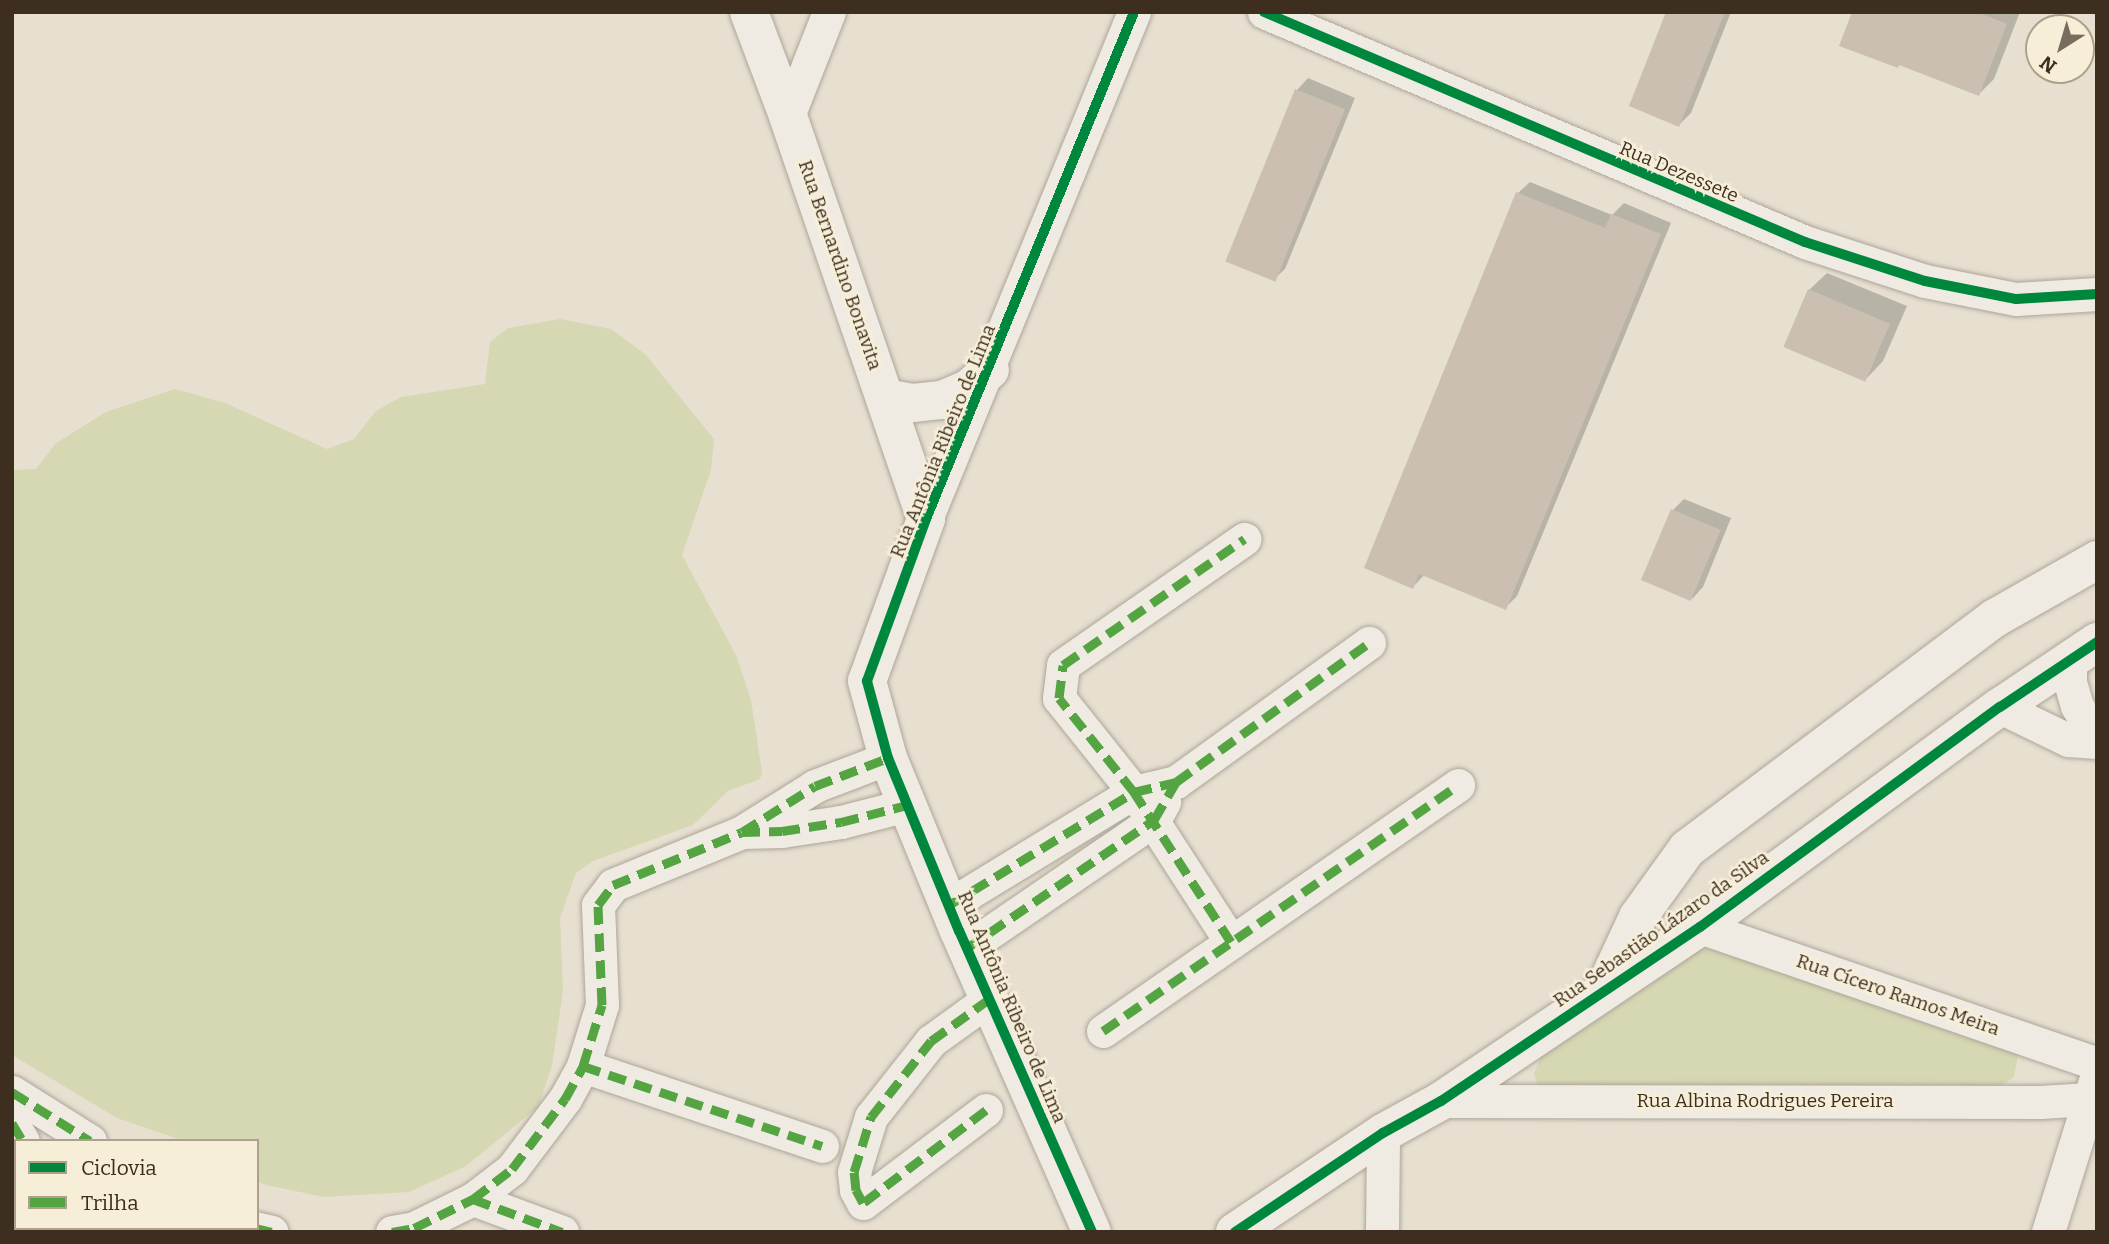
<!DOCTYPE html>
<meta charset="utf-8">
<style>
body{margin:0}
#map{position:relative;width:2109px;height:1244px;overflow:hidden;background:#e7e0d1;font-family:Bitter,serif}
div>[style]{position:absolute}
.green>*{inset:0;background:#d6d7b3}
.shadow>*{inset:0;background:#0003}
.building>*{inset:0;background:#cbbfb2;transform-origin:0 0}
.roads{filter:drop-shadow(0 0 2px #ada599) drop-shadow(0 0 2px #ada599)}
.street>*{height:33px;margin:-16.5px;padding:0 16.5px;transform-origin:16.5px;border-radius:16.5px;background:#efebe3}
.secondary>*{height:38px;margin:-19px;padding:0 19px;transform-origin:19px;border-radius:19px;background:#efebe3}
.quiet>*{height:9px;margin-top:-4.5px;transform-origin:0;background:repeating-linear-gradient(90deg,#54a441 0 18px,transparent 0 27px)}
.cycleway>*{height:10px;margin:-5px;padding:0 5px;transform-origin:5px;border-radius:5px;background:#00873e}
span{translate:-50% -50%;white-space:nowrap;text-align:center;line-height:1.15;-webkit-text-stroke:5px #f7eed8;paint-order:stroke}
.street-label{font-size:19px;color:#3d2e20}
.frame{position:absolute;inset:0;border:14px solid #3d2e20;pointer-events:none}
.legend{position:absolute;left:14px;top:1139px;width:245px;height:91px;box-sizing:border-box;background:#f7eed8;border:2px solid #ada18e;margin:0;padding:9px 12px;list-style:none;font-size:21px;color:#3d2e20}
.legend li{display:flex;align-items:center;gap:14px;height:35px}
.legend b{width:35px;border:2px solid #ada18e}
.north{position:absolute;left:2025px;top:14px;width:70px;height:70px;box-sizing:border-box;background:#f7eed8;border:2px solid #ada18e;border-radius:50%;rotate:217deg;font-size:19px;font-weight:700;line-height:28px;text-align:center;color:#3d2e20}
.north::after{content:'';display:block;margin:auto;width:24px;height:32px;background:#786c5e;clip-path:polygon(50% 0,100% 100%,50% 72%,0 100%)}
</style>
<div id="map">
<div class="green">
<div style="clip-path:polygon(560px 319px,611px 329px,645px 354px,714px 439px,711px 470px,682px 555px,736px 655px,751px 700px,762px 773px,760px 779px,728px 791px,693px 825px,593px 861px,576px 873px,560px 918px,563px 991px,552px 1066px,538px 1107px,466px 1166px,409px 1192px,324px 1197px,266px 1185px,257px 1181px,257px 1141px,184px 1141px,117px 1118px,12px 1055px,12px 470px,36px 469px,56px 443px,106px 412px,175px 389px,225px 403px,327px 449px,354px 439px,376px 411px,401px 397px,485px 384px,490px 342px,508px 328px)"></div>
<div style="clip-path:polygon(1700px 946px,2012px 1046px,2018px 1055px,2014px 1077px,2001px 1086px,1538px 1087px,1534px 1073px,1542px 1054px)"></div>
</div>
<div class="shadow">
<div style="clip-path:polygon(1667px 12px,1731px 12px,1691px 113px,1679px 125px)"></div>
<div style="clip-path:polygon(1854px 12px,2020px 12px,1994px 79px,1979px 94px)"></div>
<div style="clip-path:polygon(1308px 78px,1355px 98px,1285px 269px,1273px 280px,1297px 90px)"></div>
<div style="clip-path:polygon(1530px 182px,1612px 215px,1624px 203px,1671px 223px,1517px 596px,1505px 608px,1425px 574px,1413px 587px,1518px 193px)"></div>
<div style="clip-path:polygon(1827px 273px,1907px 306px,1883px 361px,1866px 379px,1809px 290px)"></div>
<div style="clip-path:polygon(1684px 499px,1731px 518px,1703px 587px,1692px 599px,1673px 510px)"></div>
</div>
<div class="building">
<div style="clip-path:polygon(1666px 12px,1725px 12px,1679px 127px,1629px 106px)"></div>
<div style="clip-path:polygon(1852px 12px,1977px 12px,2007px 24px,1979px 96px,1899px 65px,1898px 68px,1839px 46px)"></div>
<div style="left:1295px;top:89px;width:54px;height:186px;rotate:22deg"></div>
<div style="clip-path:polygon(1516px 192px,1605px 228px,1611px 214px,1661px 234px,1506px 610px,1419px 574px,1413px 589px,1364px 568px)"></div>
<div style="left:1808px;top:289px;width:89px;height:63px;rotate:23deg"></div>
<div style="left:1671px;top:509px;width:54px;height:77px;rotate:23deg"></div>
</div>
<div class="roads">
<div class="street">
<div style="left:1264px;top:12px;width:588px;rotate:23.03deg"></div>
<div style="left:1805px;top:242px;width:126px;rotate:18deg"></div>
<div style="left:1925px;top:281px;width:93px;rotate:11.2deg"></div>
<div style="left:2016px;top:299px;width:81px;rotate:-3.5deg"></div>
<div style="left:788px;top:116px;width:112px;rotate:-68.5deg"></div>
<div style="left:926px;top:519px;width:548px;rotate:-67.69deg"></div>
<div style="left:2070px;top:658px;width:24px;rotate:90deg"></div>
<div style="left:2070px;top:682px;width:25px;rotate:74deg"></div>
<div style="left:2077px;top:706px;width:39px;rotate:59deg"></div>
<div style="left:2000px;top:707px;width:76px;rotate:25.9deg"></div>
<div style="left:2068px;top:740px;width:29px;rotate:4deg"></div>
<div style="left:742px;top:832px;width:40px;rotate:-1.4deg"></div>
<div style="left:782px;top:831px;width:60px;rotate:-8.7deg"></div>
<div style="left:841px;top:822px;width:68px;rotate:-14.4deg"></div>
<div style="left:949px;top:905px;width:217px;rotate:-31.4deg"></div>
<div style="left:1134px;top:792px;width:43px;rotate:-13.4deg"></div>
<div style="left:1176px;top:782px;width:238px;rotate:-35.8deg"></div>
<div style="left:1700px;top:927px;width:420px;rotate:19deg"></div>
<div style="left:1231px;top:942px;width:179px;rotate:-122.9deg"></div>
<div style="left:1134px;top:792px;width:120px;rotate:-128.6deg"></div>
<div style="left:1059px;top:698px;width:33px;rotate:-83deg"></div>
<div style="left:1063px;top:665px;width:221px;rotate:-34.8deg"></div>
<div style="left:967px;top:948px;width:227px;rotate:-34.4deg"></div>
<div style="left:1154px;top:820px;width:21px;rotate:-61deg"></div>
<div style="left:1103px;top:1031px;width:432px;rotate:-34.7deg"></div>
<div style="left:583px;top:1066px;width:252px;rotate:18.5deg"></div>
<div style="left:12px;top:1092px;width:92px;rotate:32.1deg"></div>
<div style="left:1441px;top:1101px;width:599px;rotate:0.1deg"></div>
<div style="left:2040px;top:1102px;width:49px;rotate:-3.5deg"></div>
<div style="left:986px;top:1110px;width:154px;rotate:142.9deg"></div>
<div style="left:863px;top:1203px;width:15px;rotate:-118deg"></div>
<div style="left:856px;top:1190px;width:18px;rotate:-96deg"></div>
<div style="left:854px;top:1172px;width:58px;rotate:-72.8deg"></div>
<div style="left:871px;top:1117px;width:97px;rotate:-51.7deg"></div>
<div style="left:931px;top:1041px;width:72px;rotate:-35.9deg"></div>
<div style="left:12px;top:1123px;width:21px;rotate:59deg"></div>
<div style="left:473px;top:1199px;width:95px;rotate:20.3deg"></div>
<div style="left:76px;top:1228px;width:4px;rotate:63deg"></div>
<div style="left:255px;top:1228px;width:17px;rotate:13deg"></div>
<div style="left:392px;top:1232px;width:22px;rotate:-10deg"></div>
<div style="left:414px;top:1228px;width:66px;rotate:-26.2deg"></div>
<div style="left:473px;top:1199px;width:49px;rotate:-37.6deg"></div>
<div style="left:512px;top:1169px;width:88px;rotate:-52.9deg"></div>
<div style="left:565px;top:1099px;width:38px;rotate:-61deg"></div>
<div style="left:583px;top:1066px;width:64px;rotate:-72.7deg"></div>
<div style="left:602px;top:1005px;width:100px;rotate:-92.3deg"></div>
<div style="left:598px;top:905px;width:25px;rotate:-53deg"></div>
<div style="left:613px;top:885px;width:139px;rotate:-22.3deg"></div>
<div style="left:742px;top:832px;width:86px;rotate:-32.2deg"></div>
<div style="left:815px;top:786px;width:78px;rotate:-21deg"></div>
<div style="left:1382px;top:1232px;width:99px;rotate:-89.4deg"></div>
<div style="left:2048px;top:1232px;width:158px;rotate:-72.7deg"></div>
</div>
<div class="secondary">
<div style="left:749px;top:12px;width:111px;rotate:69.4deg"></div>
<div style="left:788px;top:116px;width:426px;rotate:71.1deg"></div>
<div style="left:926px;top:519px;width:172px;rotate:110deg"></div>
<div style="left:867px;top:681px;width:80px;rotate:74.7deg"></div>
<div style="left:888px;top:758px;width:187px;rotate:67.7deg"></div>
<div style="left:959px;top:931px;width:329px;rotate:66.2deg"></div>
<div style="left:885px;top:398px;width:28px;rotate:10deg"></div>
<div style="left:913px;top:403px;width:29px;rotate:-6deg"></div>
<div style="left:942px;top:400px;width:28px;rotate:-23deg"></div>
<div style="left:968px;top:389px;width:29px;rotate:-41deg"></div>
<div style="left:1604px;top:990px;width:81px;rotate:-65deg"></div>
<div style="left:1638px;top:917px;width:84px;rotate:-54.2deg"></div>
<div style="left:1687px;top:849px;width:385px;rotate:-36.9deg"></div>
<div style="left:1995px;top:618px;width:117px;rotate:-29.6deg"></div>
<div style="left:1235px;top:1232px;width:178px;rotate:-33.8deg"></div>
<div style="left:1383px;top:1133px;width:66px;rotate:-28.9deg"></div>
<div style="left:1441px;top:1101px;width:312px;rotate:-33.9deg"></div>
<div style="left:1700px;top:927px;width:372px;rotate:-36.3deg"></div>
<div style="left:2000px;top:707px;width:117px;rotate:-33.8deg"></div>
</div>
</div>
<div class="quiet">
<div style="left:742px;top:832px;width:40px;rotate:-1.4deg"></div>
<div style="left:782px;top:831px;width:60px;rotate:-8.7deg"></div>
<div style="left:841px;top:822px;width:68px;rotate:-14.4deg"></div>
<div style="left:949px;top:905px;width:217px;rotate:-31.4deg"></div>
<div style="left:1134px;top:792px;width:43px;rotate:-13.4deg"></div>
<div style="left:1176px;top:782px;width:238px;rotate:-35.8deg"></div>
<div style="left:1231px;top:942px;width:179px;rotate:-122.9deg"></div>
<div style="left:1134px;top:792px;width:120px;rotate:-128.6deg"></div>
<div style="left:1059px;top:698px;width:33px;rotate:-83deg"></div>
<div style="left:1063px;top:665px;width:221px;rotate:-34.8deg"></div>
<div style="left:967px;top:948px;width:227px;rotate:-34.4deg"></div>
<div style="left:1154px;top:820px;width:44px;rotate:-59.9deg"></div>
<div style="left:1103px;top:1031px;width:432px;rotate:-34.7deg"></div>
<div style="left:583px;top:1066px;width:252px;rotate:18.5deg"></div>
<div style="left:12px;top:1092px;width:92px;rotate:32.1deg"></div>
<div style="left:986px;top:1110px;width:154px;rotate:142.9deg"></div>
<div style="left:863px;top:1203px;width:15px;rotate:-118deg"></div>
<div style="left:856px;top:1190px;width:18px;rotate:-96deg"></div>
<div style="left:854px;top:1172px;width:58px;rotate:-72.8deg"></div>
<div style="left:871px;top:1117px;width:97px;rotate:-51.7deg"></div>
<div style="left:931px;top:1041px;width:72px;rotate:-35.9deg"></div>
<div style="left:12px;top:1123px;width:21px;rotate:59deg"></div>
<div style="left:473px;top:1199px;width:95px;rotate:20.3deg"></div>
<div style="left:76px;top:1228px;width:4px;rotate:63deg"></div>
<div style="left:255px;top:1228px;width:17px;rotate:13deg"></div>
<div style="left:392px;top:1232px;width:22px;rotate:-10deg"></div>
<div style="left:414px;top:1228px;width:66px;rotate:-26.2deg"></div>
<div style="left:473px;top:1199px;width:49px;rotate:-37.6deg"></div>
<div style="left:512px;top:1169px;width:88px;rotate:-52.9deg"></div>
<div style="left:565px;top:1099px;width:38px;rotate:-61deg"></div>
<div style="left:583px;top:1066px;width:64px;rotate:-72.7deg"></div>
<div style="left:602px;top:1005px;width:100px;rotate:-92.3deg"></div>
<div style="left:598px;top:905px;width:25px;rotate:-53deg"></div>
<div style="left:613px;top:885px;width:139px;rotate:-22.3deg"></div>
<div style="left:742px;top:832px;width:86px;rotate:-32.2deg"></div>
<div style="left:815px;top:786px;width:78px;rotate:-21deg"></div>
</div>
<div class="cycleway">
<div style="left:1264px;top:12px;width:588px;rotate:23.03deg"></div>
<div style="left:1805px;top:242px;width:126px;rotate:18deg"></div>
<div style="left:1925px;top:281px;width:93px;rotate:11.2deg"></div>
<div style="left:2016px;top:299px;width:81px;rotate:-3.5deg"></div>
<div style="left:1092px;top:1232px;width:329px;rotate:-113.8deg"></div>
<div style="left:959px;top:931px;width:187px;rotate:-112.3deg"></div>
<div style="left:888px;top:758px;width:80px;rotate:-105.3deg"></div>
<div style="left:867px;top:681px;width:172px;rotate:-70deg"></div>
<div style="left:926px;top:519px;width:548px;rotate:-67.69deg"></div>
<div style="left:1235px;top:1232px;width:178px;rotate:-33.8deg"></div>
<div style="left:1383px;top:1133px;width:66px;rotate:-28.9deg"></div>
<div style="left:1441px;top:1101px;width:312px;rotate:-33.9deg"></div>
<div style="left:1700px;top:927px;width:372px;rotate:-36.3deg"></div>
<div style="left:2000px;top:707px;width:117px;rotate:-33.8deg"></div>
</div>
<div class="street-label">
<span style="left:1679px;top:172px;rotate:23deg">Rua Dezessete</span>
<span style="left:840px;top:265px;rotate:71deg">Rua Bernardino Bonavita</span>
<span style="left:943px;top:441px;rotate:-68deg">Rua Antônia Ribeiro de Lima</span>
<span style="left:1661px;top:929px;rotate:-35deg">Rua Sebastião Lázaro da Silva</span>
<span style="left:1898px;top:995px;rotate:19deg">Rua Cícero Ramos Meira</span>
<span style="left:1012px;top:1007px;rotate:67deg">Rua Antônia Ribeiro de Lima</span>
<span style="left:1765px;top:1101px">Rua Albina Rodrigues Pereira</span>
</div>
<div class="frame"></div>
<ul class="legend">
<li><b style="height:9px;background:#00873e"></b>Ciclovia</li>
<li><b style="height:9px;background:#54a441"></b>Trilha</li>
</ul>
<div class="north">N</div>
</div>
